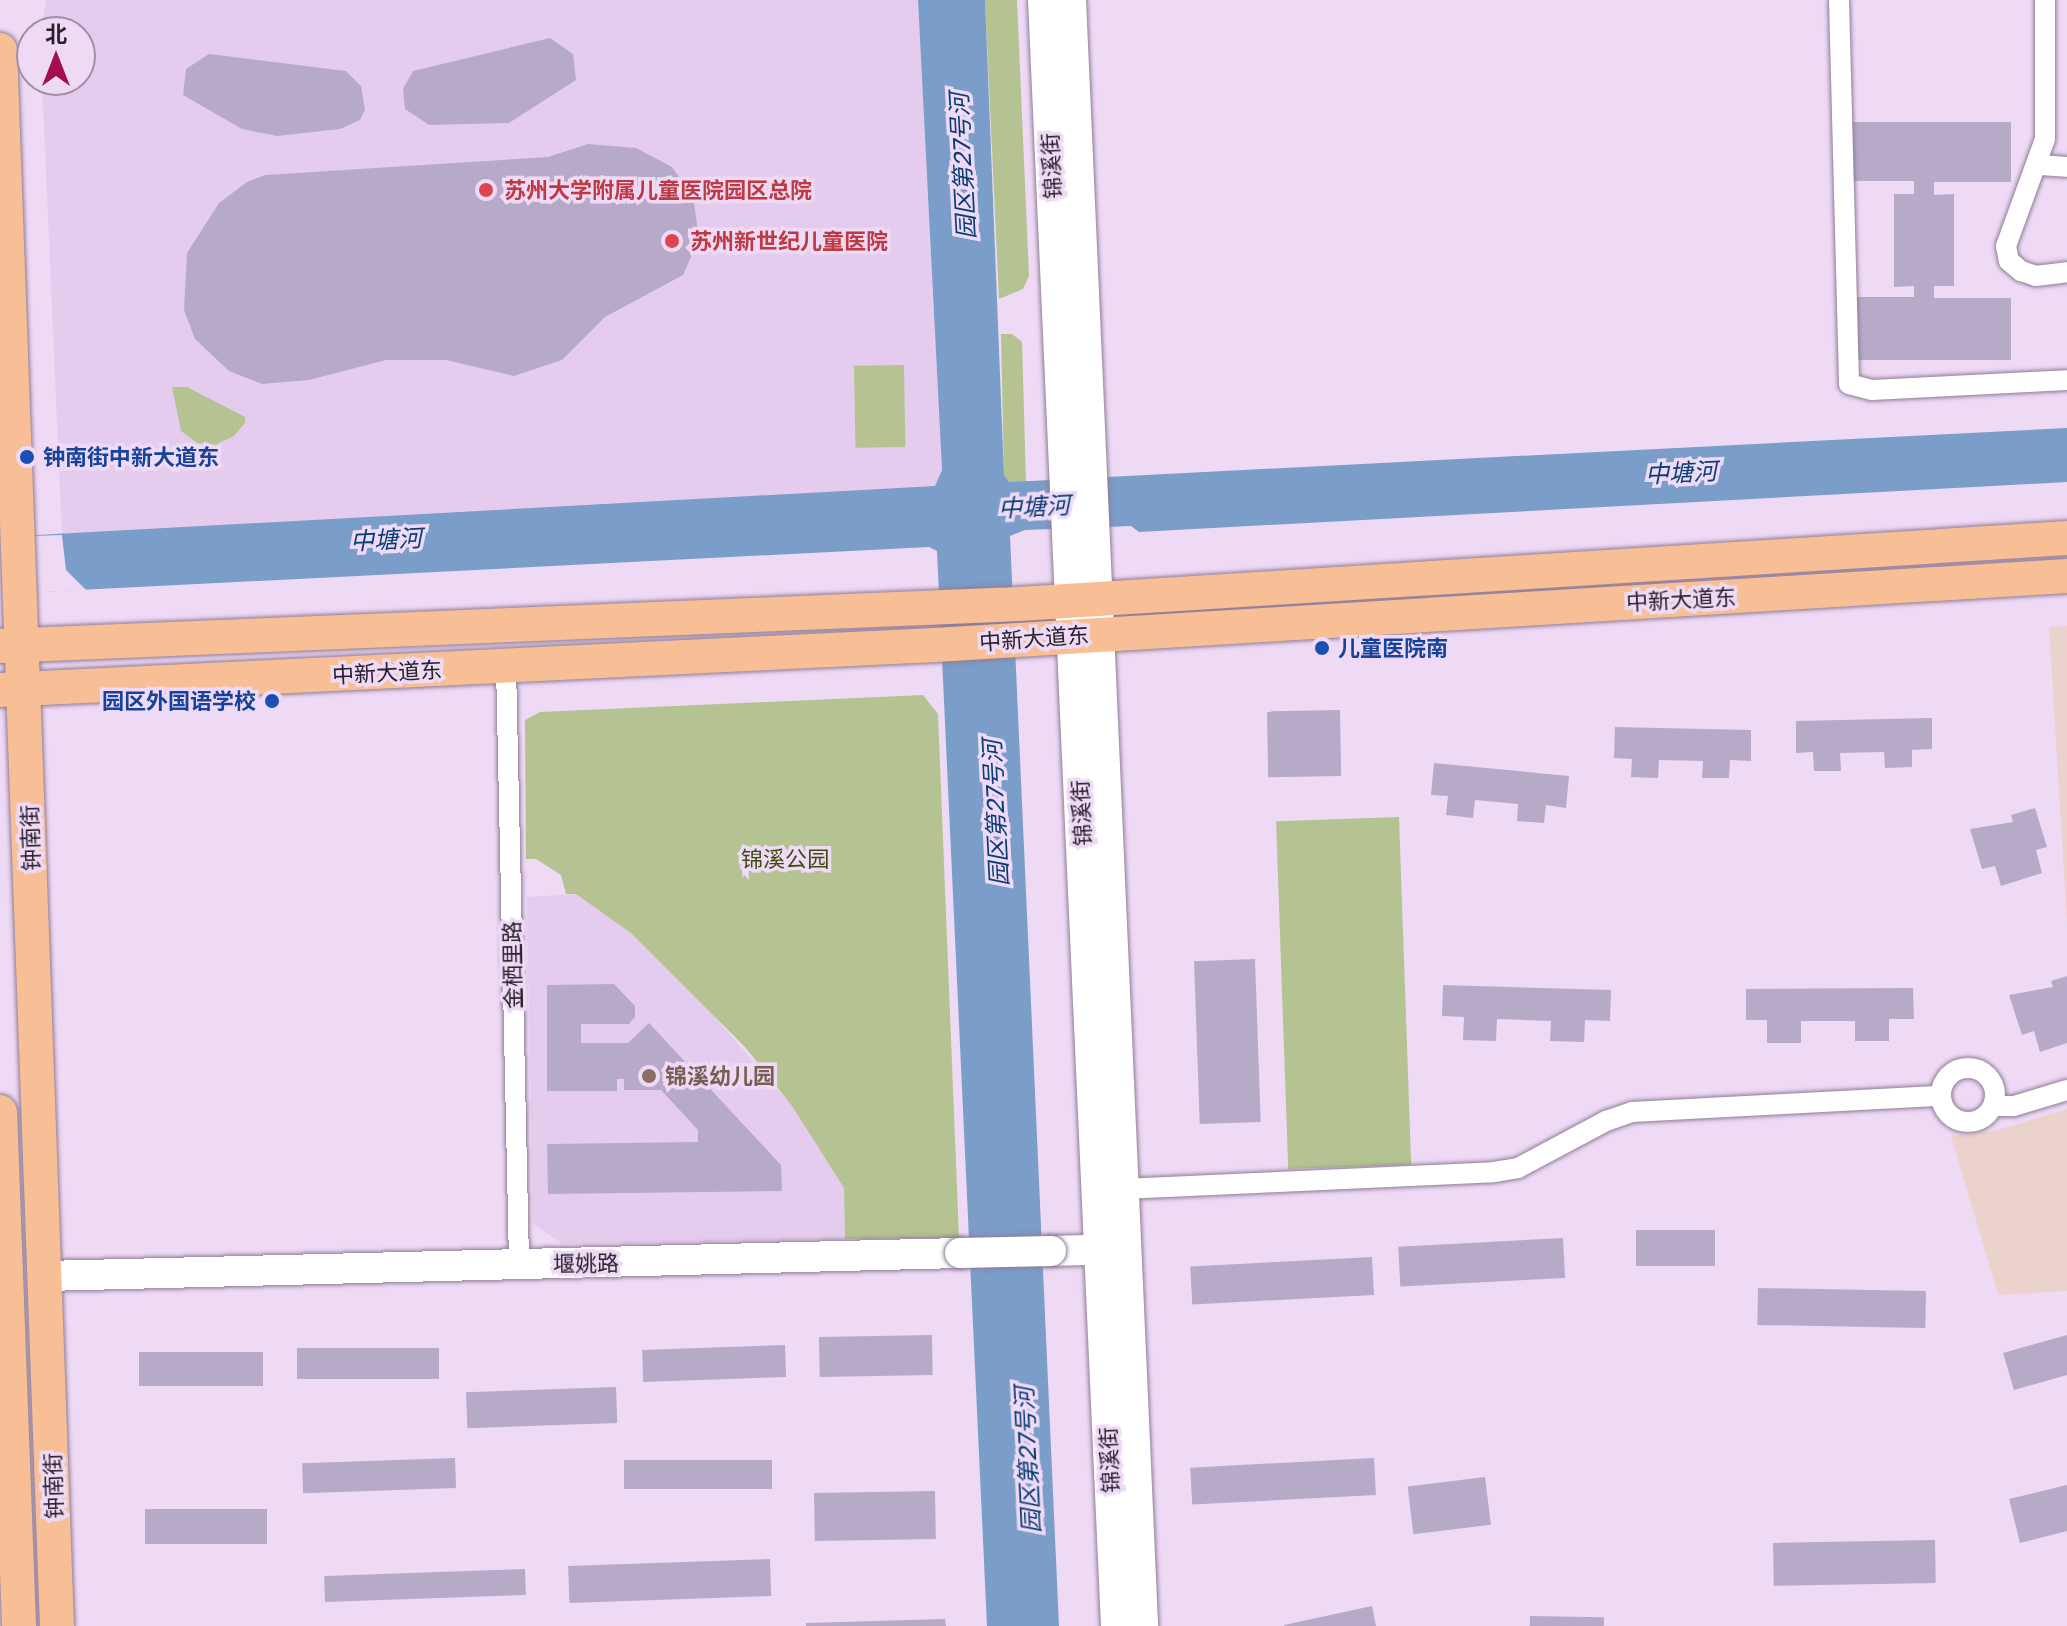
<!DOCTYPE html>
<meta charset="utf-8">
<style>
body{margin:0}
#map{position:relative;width:2067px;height:1626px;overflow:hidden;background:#efdaf6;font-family:"Golos Text","Noto Sans SC",sans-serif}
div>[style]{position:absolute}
.commercial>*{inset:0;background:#ecd2cd}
.built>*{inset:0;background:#e5ccee}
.green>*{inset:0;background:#b4c391;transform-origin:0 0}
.water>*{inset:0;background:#7a9dc9}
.pier>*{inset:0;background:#efdaf6}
.building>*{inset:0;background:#b7aac8;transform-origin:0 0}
.roads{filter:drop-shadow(0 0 2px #8f7c95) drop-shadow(0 0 2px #8f7c95)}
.street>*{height:20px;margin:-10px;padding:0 10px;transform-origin:10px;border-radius:10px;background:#fff}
.street>.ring{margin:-10px;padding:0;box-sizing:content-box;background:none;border:20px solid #fff;border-radius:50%}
.secondary>*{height:30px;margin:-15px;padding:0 15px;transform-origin:15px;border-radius:15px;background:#fff}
.primary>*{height:34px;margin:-17px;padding:0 17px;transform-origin:17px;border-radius:17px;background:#f8bf96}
.bridges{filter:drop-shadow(0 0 2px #8f7c95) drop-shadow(0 0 2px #8f7c95)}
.secondary-bridge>*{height:30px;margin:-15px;padding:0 15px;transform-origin:15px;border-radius:15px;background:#fff}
.dots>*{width:22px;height:22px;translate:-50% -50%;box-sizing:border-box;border:4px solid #efdaf6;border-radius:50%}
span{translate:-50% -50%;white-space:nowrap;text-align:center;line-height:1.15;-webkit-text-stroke:7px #efdaf6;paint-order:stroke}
.street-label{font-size:22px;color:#29222c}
.health-label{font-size:22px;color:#be3a42;font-weight:700}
.left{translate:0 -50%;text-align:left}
.transit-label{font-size:22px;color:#164399;font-weight:700}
.right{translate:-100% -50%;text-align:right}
.park-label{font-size:22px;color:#3d4b0e}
.education-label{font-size:22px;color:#785e54;font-weight:700}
.water-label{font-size:24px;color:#0a3e73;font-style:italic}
.north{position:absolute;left:16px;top:16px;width:80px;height:80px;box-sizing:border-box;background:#efdaf6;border:2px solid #a090a5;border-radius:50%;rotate:0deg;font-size:22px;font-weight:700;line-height:32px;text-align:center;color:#29222c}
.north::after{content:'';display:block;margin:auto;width:28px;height:36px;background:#a40e4b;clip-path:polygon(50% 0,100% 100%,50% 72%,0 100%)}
</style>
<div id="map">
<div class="commercial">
<div style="clip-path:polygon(2067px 626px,2067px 923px,2049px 627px)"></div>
<div style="clip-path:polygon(2067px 1109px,2067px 1291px,1998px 1295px,1951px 1136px,1994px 1131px)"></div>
</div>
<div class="built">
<div style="clip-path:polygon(46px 0,918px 0,942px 470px,938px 483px,931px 488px,62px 538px,42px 80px,80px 80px,80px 32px,40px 32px)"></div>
<div style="clip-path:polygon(576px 894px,632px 934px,685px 983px,792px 1106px,844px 1188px,845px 1239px,563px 1244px,533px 1224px,527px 897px)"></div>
</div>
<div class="green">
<div style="clip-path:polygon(985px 0,1017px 0,1029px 276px,1023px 289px,999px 299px)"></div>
<div style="clip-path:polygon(1001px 334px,1012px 334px,1022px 342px,1026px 482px,1009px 482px,1004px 475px)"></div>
<div style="left:904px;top:365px;width:82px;height:50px;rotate:89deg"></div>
<div style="clip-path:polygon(172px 387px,187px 387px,245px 417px,245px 423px,234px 436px,215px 445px,197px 443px,181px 431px)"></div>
<div style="clip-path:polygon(923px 695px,938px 714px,959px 1238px,845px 1239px,844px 1188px,792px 1106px,745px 1047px,632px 934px,576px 894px,566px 894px,561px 875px,536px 859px,526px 859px,525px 720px,540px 712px)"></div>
<div style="left:1399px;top:817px;width:348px;height:123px;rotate:88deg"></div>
</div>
<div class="water">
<div style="clip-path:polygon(918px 0,985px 0,1004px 475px,1009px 482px,2067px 428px,2067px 482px,1139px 532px,1131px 526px,1025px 530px,1010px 536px,1059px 1626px,987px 1626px,937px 551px,929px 547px,0 594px,0 537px,935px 486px,942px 470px)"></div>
</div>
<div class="pier">
<div style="clip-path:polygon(62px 535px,66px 570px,86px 590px,0 594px,0 537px)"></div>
</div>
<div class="building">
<div style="clip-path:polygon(550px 38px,573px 54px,576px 80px,509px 123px,429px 125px,405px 109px,403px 89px,413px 71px)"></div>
<div style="clip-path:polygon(209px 54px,346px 71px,361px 86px,365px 110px,360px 120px,340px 129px,277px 136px,242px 129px,183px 95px,186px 69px)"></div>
<div style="clip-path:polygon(1851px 122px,2011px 122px,2011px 182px,1934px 182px,1934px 195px,1954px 194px,1954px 286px,1934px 286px,1934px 298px,2011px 298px,2011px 360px,1853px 360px,1853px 297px,1914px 297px,1914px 286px,1894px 287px,1894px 194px,1914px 194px,1914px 181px,1851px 181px)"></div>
<div style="clip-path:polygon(588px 144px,636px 148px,672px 167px,693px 196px,699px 239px,683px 275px,605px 317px,562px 360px,514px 376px,446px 360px,386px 360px,309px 380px,262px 384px,229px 371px,195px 339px,184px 310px,187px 253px,219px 203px,247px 182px,265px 175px,548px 157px)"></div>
<div style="left:1340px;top:710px;width:66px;height:73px;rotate:89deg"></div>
<div style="clip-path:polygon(1932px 718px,1932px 749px,1912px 750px,1912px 767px,1885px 768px,1884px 752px,1840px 753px,1841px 771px,1814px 771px,1813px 752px,1796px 753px,1796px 721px)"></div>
<div style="clip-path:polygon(1615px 727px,1751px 730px,1751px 761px,1730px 760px,1729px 778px,1702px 778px,1703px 761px,1659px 760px,1658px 778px,1631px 777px,1632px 759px,1614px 758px)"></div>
<div style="clip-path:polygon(1434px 763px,1569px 776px,1566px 808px,1546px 805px,1544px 823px,1517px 821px,1518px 804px,1475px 800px,1473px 818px,1446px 815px,1448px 796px,1431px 795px)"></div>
<div style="clip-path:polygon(2035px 808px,2047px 847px,2036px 850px,2042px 873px,2001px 886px,1995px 866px,1982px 869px,1970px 829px,2013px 822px,2011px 815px)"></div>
<div style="left:1255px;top:959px;width:163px;height:61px;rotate:88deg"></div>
<div style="clip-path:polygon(2067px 976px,2067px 1043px,2040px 1052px,2034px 1031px,2022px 1035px,2009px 995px,2053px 987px,2051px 981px)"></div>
<div style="clip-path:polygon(614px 984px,635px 1006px,635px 1017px,629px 1024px,581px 1024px,581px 1043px,628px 1043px,649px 1023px,781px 1165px,782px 1191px,548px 1194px,547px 1144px,698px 1142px,698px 1130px,661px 1090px,624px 1090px,624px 1079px,617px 1079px,617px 1091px,547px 1091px,547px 985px)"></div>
<div style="clip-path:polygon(1443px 985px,1611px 990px,1610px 1021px,1585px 1020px,1584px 1042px,1550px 1041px,1551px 1021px,1497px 1019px,1496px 1041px,1463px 1040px,1464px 1017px,1442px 1016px)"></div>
<div style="clip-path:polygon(1913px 988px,1914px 1019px,1889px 1019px,1889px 1041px,1855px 1041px,1855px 1021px,1801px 1021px,1801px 1043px,1767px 1043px,1767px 1020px,1746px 1020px,1746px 989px)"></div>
<div style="left:1636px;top:1230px;width:79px;height:36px"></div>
<div style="left:1563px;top:1238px;width:40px;height:165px;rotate:87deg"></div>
<div style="left:1372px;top:1257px;width:38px;height:182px;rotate:87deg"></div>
<div style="left:1758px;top:1288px;width:168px;height:37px;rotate:1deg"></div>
<div style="left:932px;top:1335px;width:40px;height:113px;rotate:89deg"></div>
<div style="clip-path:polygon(2067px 1335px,2067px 1375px,2014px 1390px,2003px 1353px)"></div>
<div style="left:785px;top:1345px;width:32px;height:143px;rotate:88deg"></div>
<div style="left:439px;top:1348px;width:31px;height:142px;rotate:90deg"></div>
<div style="left:263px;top:1352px;width:34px;height:124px;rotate:90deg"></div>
<div style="left:616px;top:1387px;width:36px;height:150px;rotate:88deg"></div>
<div style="left:455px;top:1458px;width:30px;height:153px;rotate:88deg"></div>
<div style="left:1374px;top:1458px;width:37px;height:184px;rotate:87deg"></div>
<div style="left:772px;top:1460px;width:29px;height:148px;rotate:90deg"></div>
<div style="left:1485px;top:1477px;width:48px;height:78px;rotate:83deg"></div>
<div style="clip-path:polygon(2067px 1485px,2067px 1531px,2020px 1543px,2009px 1499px)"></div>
<div style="left:935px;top:1491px;width:48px;height:121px;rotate:89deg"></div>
<div style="left:267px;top:1509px;width:35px;height:122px;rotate:90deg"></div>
<div style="left:1935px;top:1540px;width:43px;height:162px;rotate:89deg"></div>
<div style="left:770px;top:1559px;width:37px;height:202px;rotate:88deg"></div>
<div style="left:525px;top:1569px;width:26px;height:201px;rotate:88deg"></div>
<div style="clip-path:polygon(1372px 1606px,1376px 1626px,1284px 1626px,1284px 1625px)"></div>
<div style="left:1530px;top:1616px;width:74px;height:10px;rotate:1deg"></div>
<div style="clip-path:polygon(945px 1619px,946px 1626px,806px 1626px,806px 1623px)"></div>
</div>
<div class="roads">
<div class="street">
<div style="left:1839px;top:0;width:384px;rotate:88.5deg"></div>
<div style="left:1849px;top:384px;width:24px;rotate:15deg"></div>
<div style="left:1872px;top:390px;width:195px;rotate:-2.9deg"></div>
<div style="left:2045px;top:0;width:139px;rotate:90deg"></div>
<div style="left:2045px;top:139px;width:114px;rotate:110deg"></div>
<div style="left:2006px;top:246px;width:15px;rotate:79deg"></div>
<div style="left:2009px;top:261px;width:16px;rotate:40deg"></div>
<div style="left:2021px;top:271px;width:16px;rotate:18deg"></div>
<div style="left:2036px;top:276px;width:31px;rotate:-7deg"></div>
<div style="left:2040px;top:165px;width:27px;rotate:4deg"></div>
<div style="left:506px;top:666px;width:598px;rotate:88.75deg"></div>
<div class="ring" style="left:1941px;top:1068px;width:34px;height:34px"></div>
<div style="left:1993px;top:1106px;width:21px"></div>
<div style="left:2014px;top:1106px;width:55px;rotate:-16.8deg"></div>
<div style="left:1123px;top:1189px;width:371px;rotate:-2.6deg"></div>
<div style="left:1494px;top:1172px;width:24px;rotate:-9deg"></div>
<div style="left:1518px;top:1168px;width:100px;rotate:-28.1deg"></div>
<div style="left:1606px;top:1121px;width:28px;rotate:-19deg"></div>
<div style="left:1632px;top:1112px;width:309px;rotate:-3deg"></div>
</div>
<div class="secondary">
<div style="left:1043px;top:0;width:1628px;rotate:87.43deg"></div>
<div style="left:1071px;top:0;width:1628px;rotate:87.46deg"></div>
<div style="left:1051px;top:1251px;width:69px;rotate:-1.7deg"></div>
<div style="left:45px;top:1276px;width:915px;rotate:-1.44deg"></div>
</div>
<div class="primary">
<div style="left:0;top:50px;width:1577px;rotate:87.93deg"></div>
<div style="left:0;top:646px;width:1020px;rotate:-2.36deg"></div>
<div style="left:1019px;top:604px;width:1050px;rotate:-3.6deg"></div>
<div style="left:0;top:690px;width:936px;rotate:-2.76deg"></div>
<div style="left:935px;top:645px;width:1134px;rotate:-3.49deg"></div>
<div style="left:0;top:1112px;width:514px;rotate:87.88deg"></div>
</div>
</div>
<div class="bridges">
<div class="secondary-bridge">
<div style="left:960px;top:1253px;width:91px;rotate:-1.3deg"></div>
</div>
</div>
<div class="dots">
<div style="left:486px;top:190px;background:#e0444e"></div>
<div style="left:672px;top:241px;background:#e0444e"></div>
<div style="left:27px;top:457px;background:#1a4fb4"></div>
<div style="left:1322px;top:648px;background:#1a4fb4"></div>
<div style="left:272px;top:701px;background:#1a4fb4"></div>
<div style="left:649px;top:1076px;background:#8d6e63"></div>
</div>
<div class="street-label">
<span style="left:1051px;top:166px;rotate:-93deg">锦溪街</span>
<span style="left:1681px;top:599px;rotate:-3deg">中新大道东</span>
<span style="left:1034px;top:638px;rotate:-4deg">中新大道东</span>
<span style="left:387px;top:672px;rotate:-3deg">中新大道东</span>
<span style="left:1081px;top:813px;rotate:-93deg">锦溪街</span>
<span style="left:30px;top:838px;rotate:-92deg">钟南街</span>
<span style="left:512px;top:965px;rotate:-91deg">金栖里路</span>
<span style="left:586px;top:1263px;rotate:-1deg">堰姚路</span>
<span style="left:1109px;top:1460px;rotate:-93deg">锦溪街</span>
<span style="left:53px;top:1486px;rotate:-92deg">钟南街</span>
</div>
<div class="health-label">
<span class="left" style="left:504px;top:190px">苏州大学附属儿童医院园区总院</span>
<span class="left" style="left:690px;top:241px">苏州新世纪儿童医院</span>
</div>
<div class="transit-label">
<span class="left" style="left:43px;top:457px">钟南街中新大道东</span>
<span class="left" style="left:1338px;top:648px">儿童医院南</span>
<span class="right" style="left:256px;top:701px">园区外国语学校</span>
</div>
<div class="park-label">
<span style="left:785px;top:859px">锦溪公园</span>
</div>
<div class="education-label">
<span class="left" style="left:665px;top:1076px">锦溪幼儿园</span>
</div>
<div class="water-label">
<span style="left:962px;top:166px;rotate:-93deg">园区第27号河</span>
<span style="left:1681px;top:472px;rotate:-3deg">中塘河</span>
<span style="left:1034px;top:506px;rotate:-3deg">中塘河</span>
<span style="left:386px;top:539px;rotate:-3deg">中塘河</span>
<span style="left:995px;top:813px;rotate:-93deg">园区第27号河</span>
<span style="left:1027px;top:1460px;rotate:-93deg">园区第27号河</span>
</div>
<div class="north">北</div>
</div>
